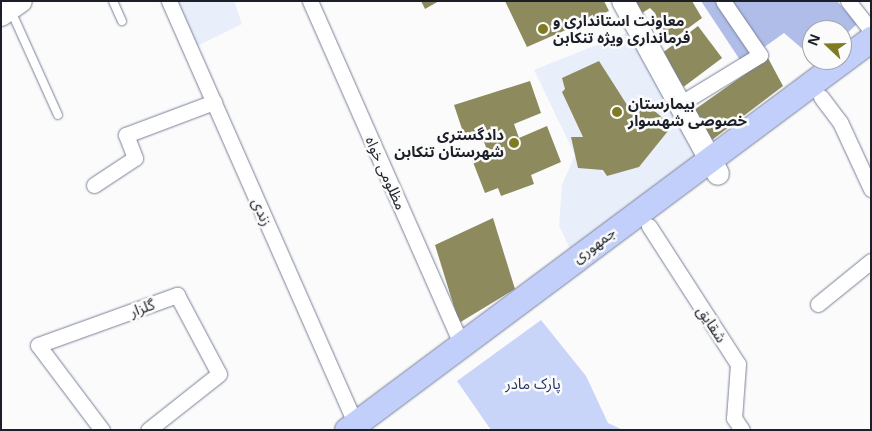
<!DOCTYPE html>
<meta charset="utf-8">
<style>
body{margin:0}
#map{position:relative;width:872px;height:431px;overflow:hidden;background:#fbfbfb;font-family:"Open Sans","Noto Sans Arabic",sans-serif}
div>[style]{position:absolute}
.built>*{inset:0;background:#e9eefb}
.green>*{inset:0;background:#c9d5f8}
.forest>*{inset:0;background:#afbde8}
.building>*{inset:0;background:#8d8a5e;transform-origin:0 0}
.roads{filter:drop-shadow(0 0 1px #798198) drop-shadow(0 0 1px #798198)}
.lane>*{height:8px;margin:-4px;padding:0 4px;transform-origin:4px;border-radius:4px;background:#fff}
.street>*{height:15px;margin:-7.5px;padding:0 7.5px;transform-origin:7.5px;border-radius:7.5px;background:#fff}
.secondary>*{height:22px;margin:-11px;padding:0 11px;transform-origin:11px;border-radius:11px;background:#fff}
.primary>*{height:25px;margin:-12.5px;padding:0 12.5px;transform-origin:12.5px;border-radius:12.5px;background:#c2cffa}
.dots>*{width:14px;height:14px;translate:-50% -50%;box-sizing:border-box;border:2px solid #fbfbfb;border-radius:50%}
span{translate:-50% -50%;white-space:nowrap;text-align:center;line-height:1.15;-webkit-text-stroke:5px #fbfbfb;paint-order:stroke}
.poi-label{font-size:15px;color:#1c1f28;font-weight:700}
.left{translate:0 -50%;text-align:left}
.right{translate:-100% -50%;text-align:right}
.street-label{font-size:15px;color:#1c1f28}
.park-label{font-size:15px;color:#243165}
.frame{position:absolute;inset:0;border:2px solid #1c1f28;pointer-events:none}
.north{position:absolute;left:802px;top:20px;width:50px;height:50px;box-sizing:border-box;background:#fbfbfb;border:1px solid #a2a3a7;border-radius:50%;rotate:291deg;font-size:14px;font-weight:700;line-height:20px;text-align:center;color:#1c1f28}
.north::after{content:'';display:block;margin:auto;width:18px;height:22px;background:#807a20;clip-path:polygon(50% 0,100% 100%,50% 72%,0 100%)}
</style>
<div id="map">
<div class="built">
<div style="clip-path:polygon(173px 1px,234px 1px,242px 24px,193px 48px)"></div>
<div style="clip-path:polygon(629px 32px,708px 160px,575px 259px,559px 226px,562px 185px,575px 155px,534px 70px)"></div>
</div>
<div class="green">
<div style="clip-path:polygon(541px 320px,586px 376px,608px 423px,623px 430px,491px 430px,457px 381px)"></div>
</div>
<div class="forest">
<div style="clip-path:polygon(701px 1px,837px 1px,857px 24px,842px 38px,842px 30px,812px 30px,812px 57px,784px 33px,742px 63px)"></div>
</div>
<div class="building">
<div style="clip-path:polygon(421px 1px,439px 1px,425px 9px)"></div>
<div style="clip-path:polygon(505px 1px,604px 1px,609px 11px,527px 47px)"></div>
<div style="clip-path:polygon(632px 1px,692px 1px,702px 18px,676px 37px,662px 33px,655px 13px,650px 8px,642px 13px)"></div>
<div style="left:698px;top:26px;width:40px;height:48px;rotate:53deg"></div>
<div style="clip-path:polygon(768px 58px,783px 86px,704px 146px,687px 115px)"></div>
<div style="clip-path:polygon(599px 61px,629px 108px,644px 102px,672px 126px,639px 167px,607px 176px,603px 170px,578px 168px,571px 137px,583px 137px,562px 92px,565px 89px,562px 78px)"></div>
<div style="clip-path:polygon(530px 81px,541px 113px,514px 124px,519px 138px,547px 126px,561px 162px,531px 175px,534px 184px,501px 196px,498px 188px,485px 193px,471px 157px,488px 153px,481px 133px,465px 138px,454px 105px)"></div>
<div style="clip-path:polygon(493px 218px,515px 289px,459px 323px,435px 245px)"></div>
</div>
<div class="roads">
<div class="lane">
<div style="left:113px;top:1px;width:22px;rotate:66deg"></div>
<div style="left:11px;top:11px;width:114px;rotate:65.7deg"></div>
</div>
<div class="street">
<div style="left:169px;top:1px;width:461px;rotate:66.2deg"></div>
<div style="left:310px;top:1px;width:375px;rotate:66.2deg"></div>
<div style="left:848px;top:1px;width:37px;rotate:52deg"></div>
<div style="left:821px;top:97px;width:31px;rotate:53deg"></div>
<div style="left:840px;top:122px;width:74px;rotate:65.2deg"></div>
<div style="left:678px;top:105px;width:96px;rotate:-31.4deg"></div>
<div style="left:760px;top:55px;width:65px;rotate:-124.4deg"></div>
<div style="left:94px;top:185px;width:49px;rotate:-33.4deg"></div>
<div style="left:135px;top:158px;width:25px;rotate:-111deg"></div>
<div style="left:126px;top:135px;width:94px;rotate:-20.6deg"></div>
<div style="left:649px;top:226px;width:164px;rotate:57.2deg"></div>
<div style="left:738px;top:364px;width:54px;rotate:94.2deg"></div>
<div style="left:734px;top:418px;width:14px;rotate:56deg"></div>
<div style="left:818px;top:304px;width:68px;rotate:-39.1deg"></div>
<div style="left:102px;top:430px;width:106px;rotate:-127deg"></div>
<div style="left:38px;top:345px;width:148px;rotate:-19.8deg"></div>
<div style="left:177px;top:295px;width:89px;rotate:62deg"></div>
<div style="left:219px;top:374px;width:90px;rotate:141.7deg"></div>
</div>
<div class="secondary">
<div style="left:623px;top:1px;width:197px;rotate:61.2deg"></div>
<div style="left:1px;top:15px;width:24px;rotate:-35deg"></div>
</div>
<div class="primary">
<div style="left:347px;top:430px;width:654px;rotate:-36.73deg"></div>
</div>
</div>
<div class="dots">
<div style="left:543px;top:29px;background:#807a20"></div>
<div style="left:617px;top:112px;background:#807a20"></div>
<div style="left:514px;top:143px;background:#807a20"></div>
</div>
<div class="poi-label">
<span class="left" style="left:553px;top:29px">معاونت استانداری و<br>فرمانداری ویژه تنکابن</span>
<span class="left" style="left:628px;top:112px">بیمارستان<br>خصوصی شهسوار</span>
<span class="right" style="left:504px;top:143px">دادگستری<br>شهرستان تنکابن</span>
</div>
<div class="street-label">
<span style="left:386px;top:173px;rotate:66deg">مظلومی خواه</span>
<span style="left:262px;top:212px;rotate:66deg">زندی</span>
<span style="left:594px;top:245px;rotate:-37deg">جمهوری</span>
<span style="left:142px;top:308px;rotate:-20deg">گلزار</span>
<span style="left:712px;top:324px;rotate:57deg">شقایق</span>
</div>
<div class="park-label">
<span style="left:533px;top:384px">پارک مادر</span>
</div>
<div class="frame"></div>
<div class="north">N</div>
</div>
